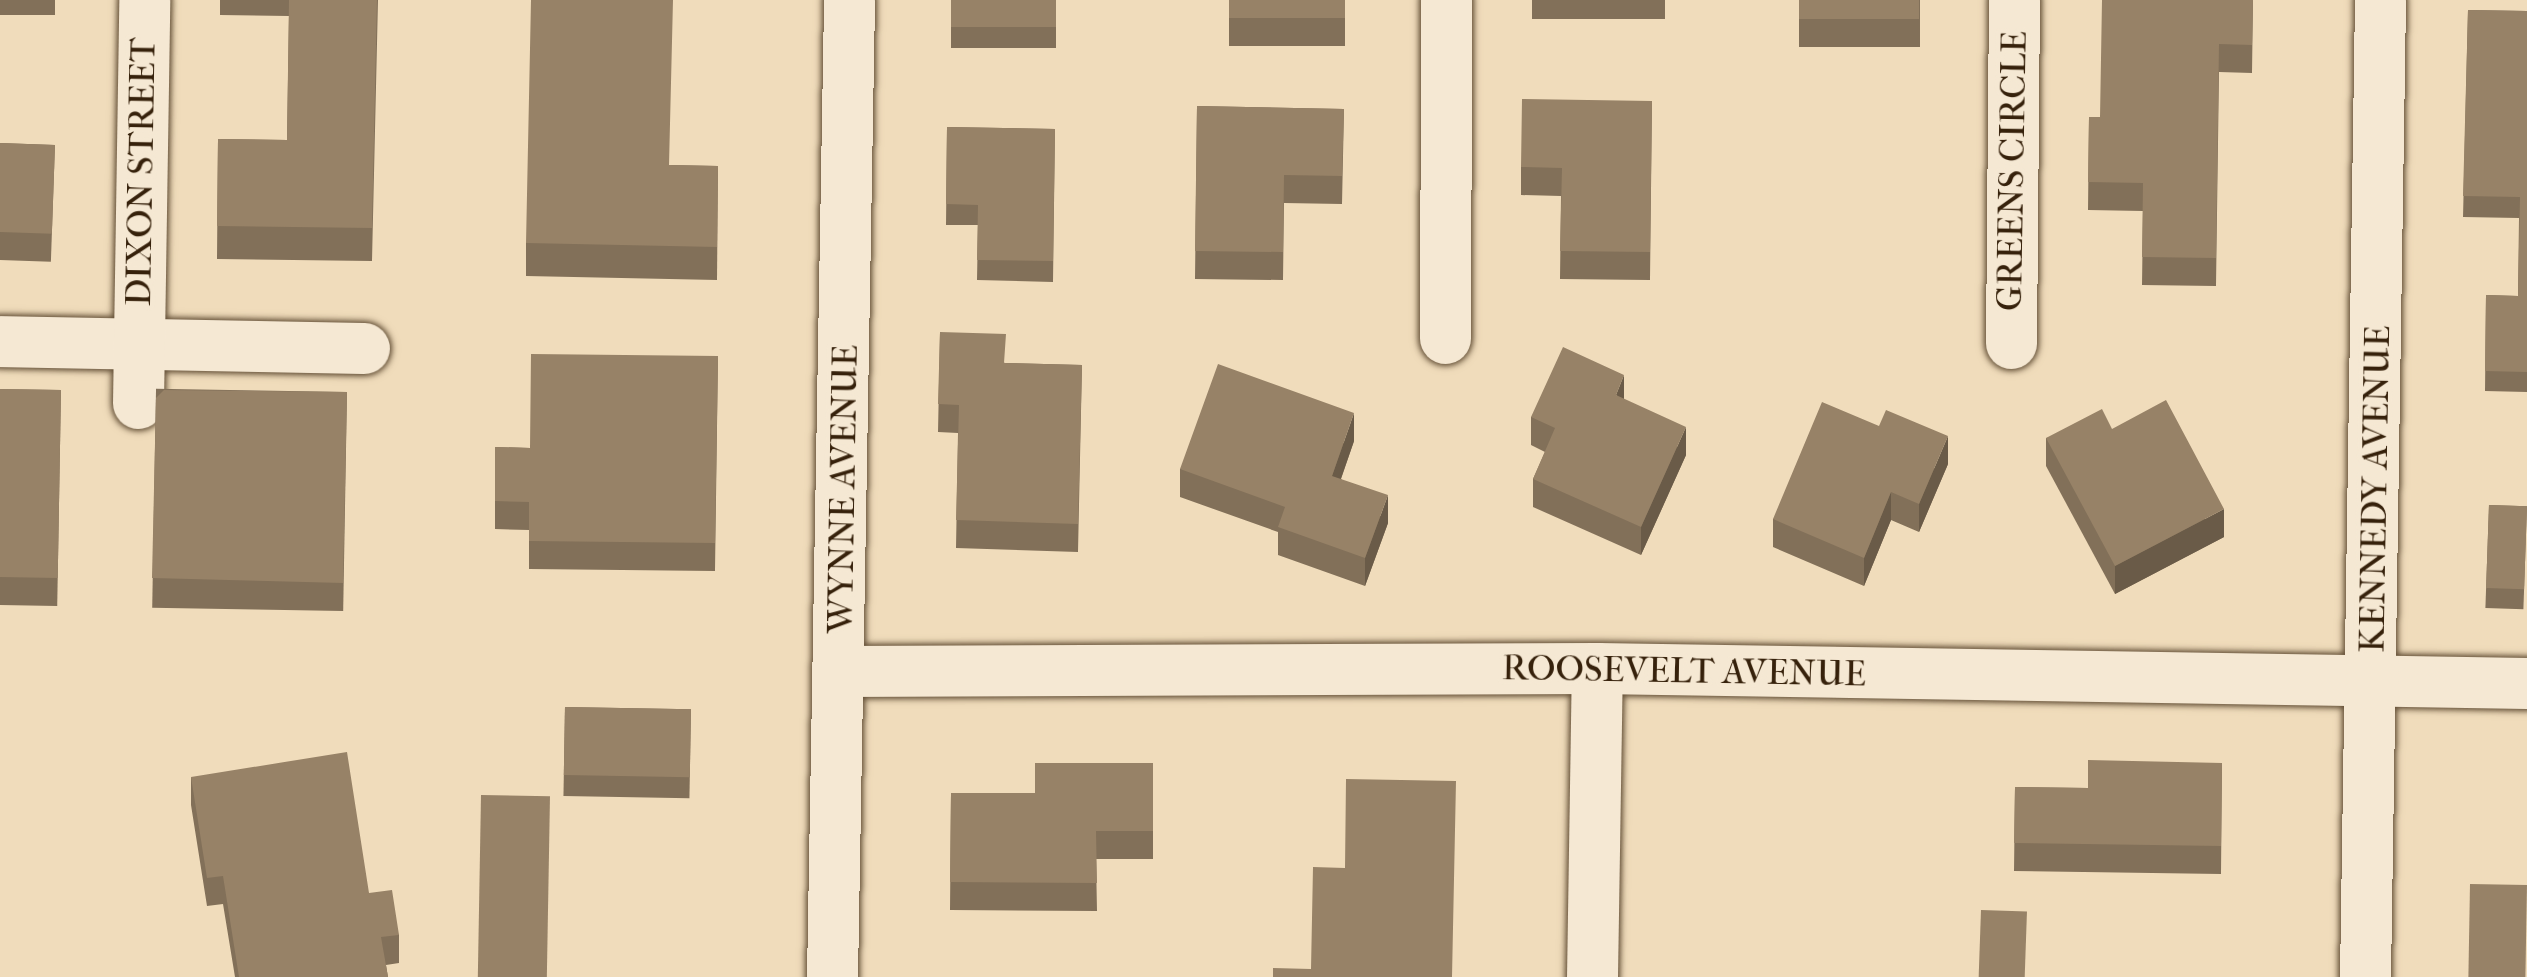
<!DOCTYPE html>
<style>
body{margin:0}
#map{position:relative;width:2527px;height:977px;overflow:hidden;background:#f0dcbb;font-family:"IM FELL French Canon",serif}
div>[style]{position:absolute}
.roads{filter:drop-shadow(0 0 3px #645037) drop-shadow(0 0 3px #645037)}
.minor>*{height:51px;margin:-25.5px;padding:0 25.5px;transform-origin:25.5px;border-radius:25.5px;background:#f5e8d3}
.wall>*{inset:0;background:#827059;transform-origin:0 0}
.shaded-wall>*{inset:0;background:#6a5b48}
.building>*{inset:0;background:#978267;transform-origin:0 0}
span{translate:-50% -50%;white-space:nowrap;text-align:center;line-height:1.15;-webkit-text-stroke:9px #f5e8d3;paint-order:stroke}
.street-label{font-size:36px;color:#36210b}
</style>
<div id="map">
<div class="roads">
<div class="minor">
<div style="left:1445px;top:338px;width:338px;rotate:-89.8deg"></div>
<div style="left:0;top:341px;width:364px;rotate:1.1deg"></div>
<div style="left:2011px;top:343px;width:343px;rotate:-89.5deg"></div>
<div style="left:138px;top:403px;width:403px;rotate:-89.1deg"></div>
<div style="left:841px;top:671px;width:756px;rotate:-0.23deg"></div>
<div style="left:1597px;top:668px;width:930px;rotate:0.92deg"></div>
<div style="left:832px;top:977px;width:977px;rotate:-89deg"></div>
<div style="left:1592px;top:977px;width:309px;rotate:-89.1deg"></div>
<div style="left:2365px;top:977px;width:977px;rotate:-89.12deg"></div>
</div>
</div>
<div class="wall">
<div style="left:0;top:0;width:55px;height:15px"></div>
<div style="clip-path:polygon(220px 0,378px 0,372px 261px,217px 259px,218px 139px,287px 140px,289px 16px,220px 15px)"></div>
<div style="left:951px;top:0;width:105px;height:48px"></div>
<div style="left:1229px;top:0;width:116px;height:46px"></div>
<div style="left:1532px;top:0;width:133px;height:19px"></div>
<div style="left:1799px;top:0;width:121px;height:47px"></div>
<div style="clip-path:polygon(2253px 0,2252px 73px,2219px 72px,2216px 286px,2142px 285px,2143px 211px,2088px 210px,2089px 117px,2100px 117px)"></div>
<div style="clip-path:polygon(2468px 10px,2527px 11px,2527px 392px,2485px 391px,2486px 295px,2518px 296px,2519px 218px,2463px 217px)"></div>
<div style="clip-path:polygon(1652px 101px,1650px 280px,1560px 279px,1561px 196px,1521px 195px,1521px 167px)"></div>
<div style="clip-path:polygon(1197px 106px,1344px 109px,1342px 204px,1284px 203px,1283px 280px,1195px 279px)"></div>
<div style="clip-path:polygon(947px 127px,1055px 129px,1053px 282px,977px 280px,978px 225px,946px 225px)"></div>
<div style="left:0;top:143px;width:55px;height:117px;rotate:2deg"></div>
<div style="clip-path:polygon(670px 165px,718px 166px,717px 280px,526px 276px,526px 243px)"></div>
<div style="clip-path:polygon(940px 332px,1005px 363px,1082px 365px,1078px 552px,956px 548px,958px 433px,938px 432px)"></div>
<div style="clip-path:polygon(718px 356px,715px 571px,529px 569px,529px 530px,495px 529px,495px 447px,530px 448px)"></div>
<div style="left:0;top:389px;width:61px;height:216px;rotate:1deg"></div>
<div style="left:347px;top:392px;width:219px;height:191px;rotate:91deg"></div>
<div style="clip-path:polygon(1624px 399px,1686px 455px,1641px 555px,1533px 507px,1533px 479px,1545px 452px,1531px 445px,1531px 417px)"></div>
<div style="clip-path:polygon(2112px 429px,2224px 537px,2115px 594px,2046px 466px,2046px 438px)"></div>
<div style="clip-path:polygon(1354px 441px,1341px 479px,1388px 523px,1365px 586px,1278px 555px,1278px 532px,1180px 497px,1180px 469px)"></div>
<div style="clip-path:polygon(1948px 464px,1919px 532px,1891px 520px,1864px 586px,1773px 547px,1773px 519px)"></div>
<div style="left:2489px;top:505px;width:38px;height:103px;rotate:2deg"></div>
<div style="left:565px;top:707px;width:126px;height:89px;rotate:1deg"></div>
<div style="clip-path:polygon(1153px 763px,1153px 859px,1096px 859px,1097px 911px,950px 910px,951px 793px,1035px 793px)"></div>
<div style="clip-path:polygon(2222px 763px,2221px 874px,2014px 871px,2015px 787px,2088px 788px)"></div>
<div style="clip-path:polygon(191px 777px,369px 893px,399px 935px,399px 963px,386px 965px,388px 977px,235px 977px,223px 904px,207px 906px,191px 805px)"></div>
</div>
<div class="shaded-wall">
<div style="clip-path:polygon(1624px 375px,1624px 403px,1616px 395px)"></div>
<div style="clip-path:polygon(1354px 413px,1354px 441px,1332px 504px,1332px 476px)"></div>
<div style="clip-path:polygon(1686px 427px,1686px 455px,1641px 555px,1641px 527px)"></div>
<div style="clip-path:polygon(1948px 436px,1948px 464px,1919px 532px,1919px 504px)"></div>
<div style="clip-path:polygon(1891px 492px,1891px 520px,1864px 586px,1864px 558px)"></div>
<div style="clip-path:polygon(1388px 495px,1388px 523px,1365px 586px,1365px 558px)"></div>
<div style="clip-path:polygon(2224px 509px,2224px 537px,2115px 594px,2115px 566px)"></div>
</div>
<div class="building">
<div style="clip-path:polygon(289px 0,377px 0,372px 228px,217px 226px,218px 139px,287px 140px)"></div>
<div style="clip-path:polygon(531px 0,673px 0,669px 165px,718px 166px,717px 247px,526px 243px)"></div>
<div style="left:951px;top:0;width:105px;height:27px"></div>
<div style="left:1229px;top:0;width:116px;height:18px"></div>
<div style="left:1799px;top:0;width:120px;height:19px"></div>
<div style="clip-path:polygon(2102px 0,2253px 0,2252px 45px,2219px 44px,2216px 258px,2142px 257px,2143px 183px,2088px 182px,2089px 117px,2100px 117px)"></div>
<div style="clip-path:polygon(2468px 10px,2527px 11px,2527px 372px,2485px 371px,2486px 295px,2518px 296px,2520px 197px,2463px 196px)"></div>
<div style="clip-path:polygon(1522px 99px,1652px 101px,1650px 252px,1560px 251px,1562px 168px,1521px 167px)"></div>
<div style="clip-path:polygon(1197px 106px,1344px 109px,1342px 176px,1284px 175px,1283px 252px,1195px 251px)"></div>
<div style="clip-path:polygon(947px 127px,1055px 129px,1053px 261px,977px 260px,978px 205px,946px 204px)"></div>
<div style="left:0;top:143px;width:55px;height:89px;rotate:2deg"></div>
<div style="clip-path:polygon(940px 332px,1006px 334px,1004px 363px,1082px 365px,1078px 524px,956px 520px,959px 405px,938px 404px)"></div>
<div style="clip-path:polygon(1563px 347px,1624px 375px,1616px 395px,1686px 427px,1641px 527px,1533px 479px,1555px 428px,1531px 417px)"></div>
<div style="clip-path:polygon(531px 354px,718px 356px,715px 543px,529px 541px,529px 502px,495px 501px,495px 447px,530px 448px)"></div>
<div style="clip-path:polygon(1218px 364px,1354px 413px,1332px 476px,1388px 495px,1365px 558px,1278px 527px,1285px 507px,1180px 469px)"></div>
<div style="left:0;top:389px;width:61px;height:188px;rotate:1deg"></div>
<div style="clip-path:polygon(164px 390px,347px 392px,343px 583px,152px 578px,156px 398px)"></div>
<div style="clip-path:polygon(2166px 400px,2224px 509px,2115px 566px,2046px 438px,2102px 409px,2112px 429px)"></div>
<div style="clip-path:polygon(1822px 402px,1879px 426px,1886px 410px,1948px 436px,1919px 504px,1891px 492px,1864px 558px,1773px 519px)"></div>
<div style="left:2489px;top:505px;width:38px;height:83px;rotate:2deg"></div>
<div style="left:565px;top:707px;width:126px;height:68px;rotate:1deg"></div>
<div style="clip-path:polygon(347px 752px,369px 893px,392px 890px,399px 935px,381px 937px,388px 977px,239px 977px,223px 876px,207px 878px,191px 777px)"></div>
<div style="clip-path:polygon(2088px 760px,2222px 763px,2221px 846px,2014px 843px,2015px 787px,2088px 788px)"></div>
<div style="clip-path:polygon(1035px 763px,1153px 763px,1153px 831px,1096px 831px,1097px 883px,950px 882px,951px 793px,1035px 793px)"></div>
<div style="clip-path:polygon(1346px 779px,1456px 781px,1452px 977px,1273px 977px,1273px 968px,1311px 969px,1313px 867px,1345px 868px)"></div>
<div style="left:481px;top:795px;width:69px;height:182px;rotate:1deg"></div>
<div style="left:2470px;top:884px;width:57px;height:93px;rotate:1deg"></div>
<div style="left:1981px;top:910px;width:46px;height:67px;rotate:2deg"></div>
</div>
<div class="street-label">
<span style="left:2012px;top:171px;rotate:-89deg">GREENS CIRCLE</span>
<span style="left:141px;top:172px;rotate:-89deg">DIXON STREET</span>
<span style="left:843px;top:489px;rotate:-89deg">WYNNE AVENUE</span>
<span style="left:2375px;top:489px;rotate:-89deg">KENNEDY AVENUE</span>
<span style="left:1684px;top:671px;rotate:1deg">ROOSEVELT AVENUE</span>
</div>
</div>
